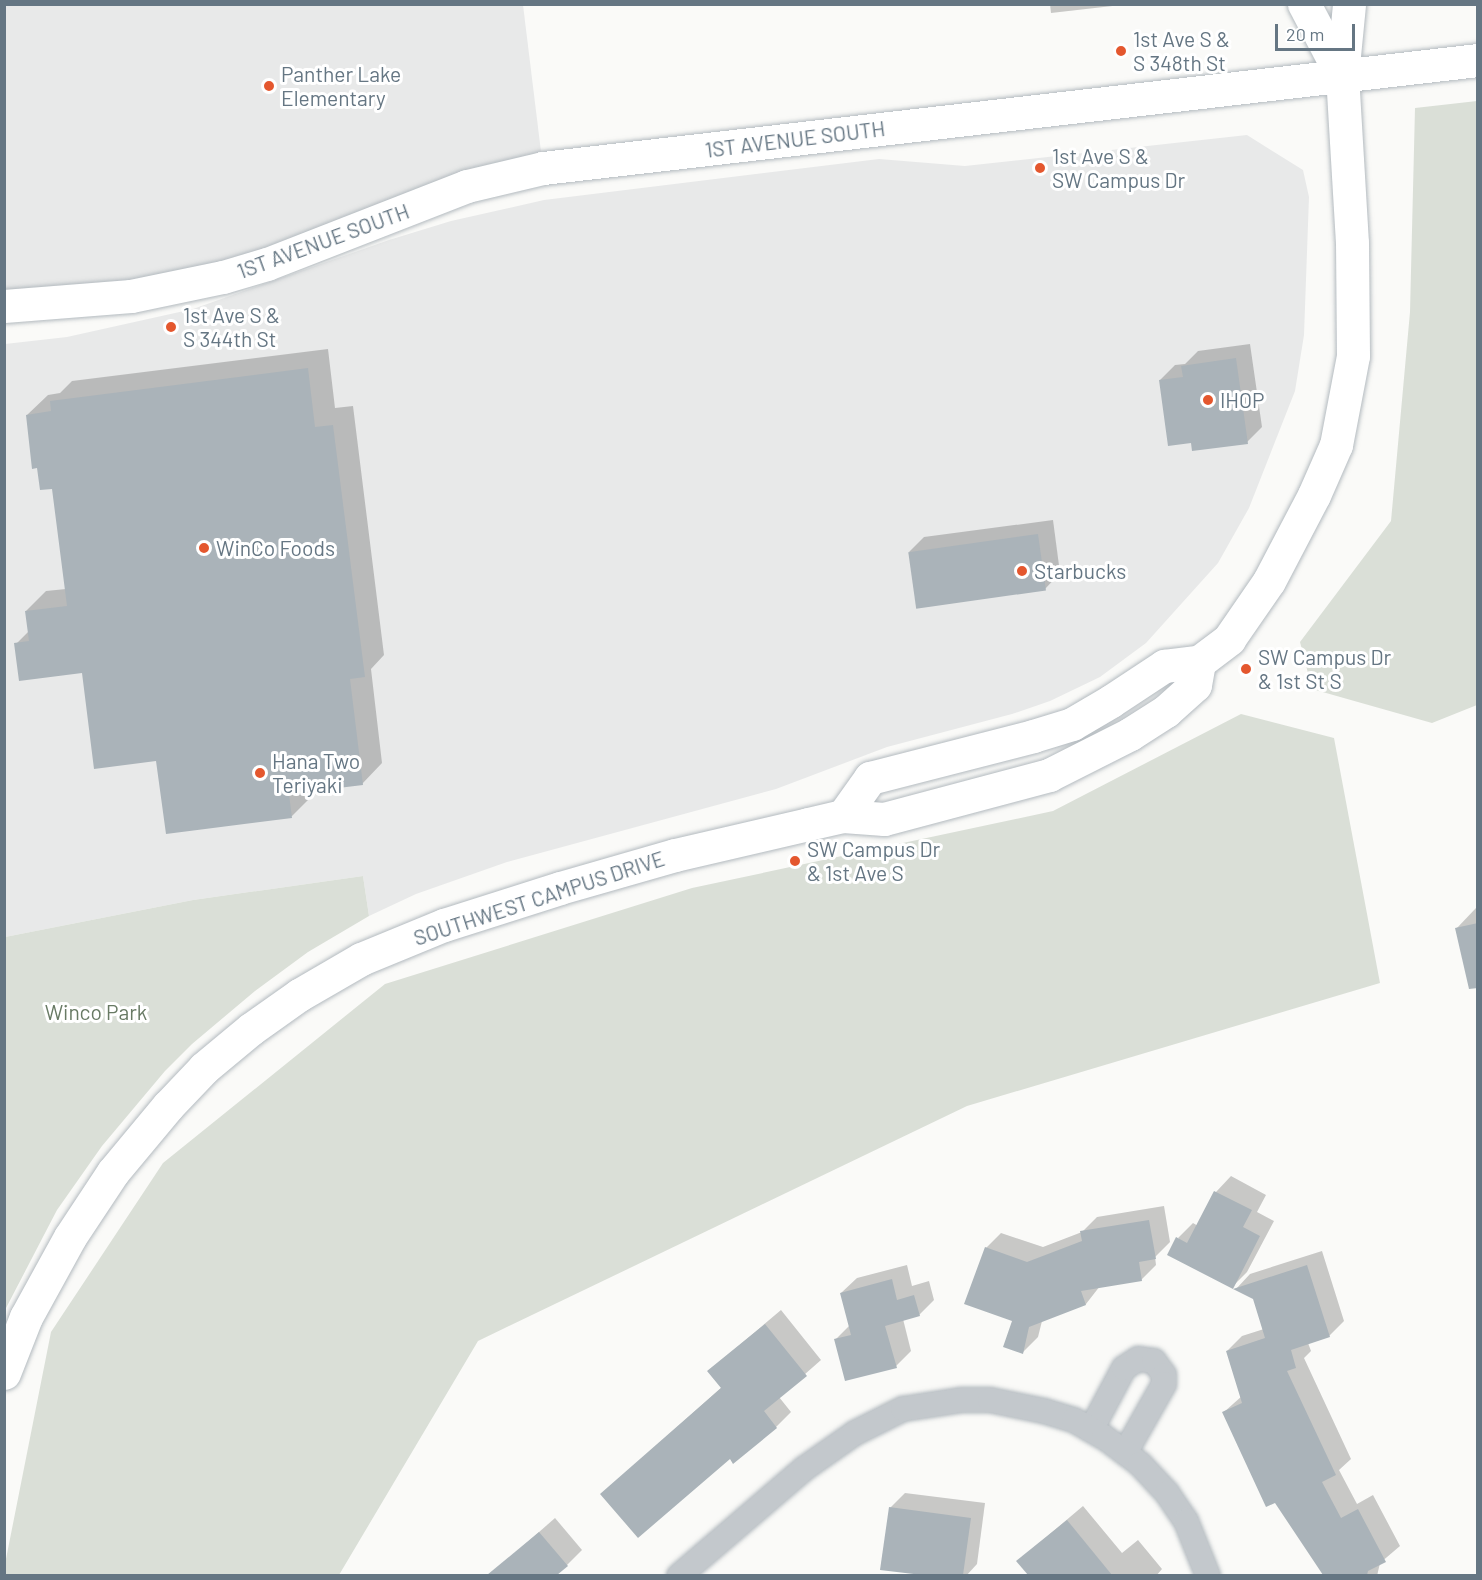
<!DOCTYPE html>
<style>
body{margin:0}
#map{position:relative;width:1482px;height:1580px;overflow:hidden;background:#fafaf8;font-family:Barlow,sans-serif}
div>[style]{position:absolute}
.built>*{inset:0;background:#e8e9e9}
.green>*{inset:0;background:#dadfd7}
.shadow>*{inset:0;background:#0003}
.building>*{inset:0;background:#aab3b9;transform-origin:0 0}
.roads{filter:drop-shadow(0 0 2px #b3babf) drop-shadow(0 0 2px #b3babf)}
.minor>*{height:24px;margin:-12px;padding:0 12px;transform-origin:12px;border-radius:12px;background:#c3c8cc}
.secondary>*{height:33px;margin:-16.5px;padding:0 16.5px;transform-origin:16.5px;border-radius:16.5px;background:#fff}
.primary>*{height:33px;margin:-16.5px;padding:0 16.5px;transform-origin:16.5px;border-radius:16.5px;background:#fff}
.dots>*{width:16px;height:16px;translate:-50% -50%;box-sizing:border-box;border:3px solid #fff;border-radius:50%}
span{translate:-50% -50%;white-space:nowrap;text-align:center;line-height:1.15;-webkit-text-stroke:6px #fff;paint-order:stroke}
.poi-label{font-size:21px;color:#657683}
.left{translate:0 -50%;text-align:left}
.street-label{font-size:21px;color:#657683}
.park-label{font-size:21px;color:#687a64}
.frame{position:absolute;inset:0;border:6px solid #657683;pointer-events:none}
.scale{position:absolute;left:1275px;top:24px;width:80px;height:27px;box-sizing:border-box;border:3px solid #657683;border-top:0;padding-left:8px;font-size:18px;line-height:21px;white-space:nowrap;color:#657683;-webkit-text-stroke:4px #fff;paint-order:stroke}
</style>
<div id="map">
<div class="built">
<div style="clip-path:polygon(4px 5px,523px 5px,543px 168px,267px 264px,5px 306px)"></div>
<div style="clip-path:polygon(1247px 135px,1303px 170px,1309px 197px,1304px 335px,1295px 391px,1249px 508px,1218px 563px,1146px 643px,1100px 677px,1050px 701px,1012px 714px,887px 747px,776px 789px,507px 862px,416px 894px,369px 916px,363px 876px,193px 900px,5px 937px,5px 344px,67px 337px,193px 309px,389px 240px,451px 221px,544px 200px,879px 159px,965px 166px)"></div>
</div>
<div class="green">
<div style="clip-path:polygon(1477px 101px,1477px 705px,1432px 723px,1312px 689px,1300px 642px,1391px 521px,1410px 312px,1415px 108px)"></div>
<div style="clip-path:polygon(1241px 714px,1334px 738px,1380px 983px,967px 1106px,478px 1341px,339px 1575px,5px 1575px,5px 1564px,51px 1332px,163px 1163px,385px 984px,692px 888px,1053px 811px)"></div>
<div style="clip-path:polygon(363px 876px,369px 916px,308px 952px,255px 991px,192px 1044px,165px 1071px,102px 1146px,57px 1210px,5px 1310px,5px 937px,193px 900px)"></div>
</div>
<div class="shadow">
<div style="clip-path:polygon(1050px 4px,1130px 4px,1051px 13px)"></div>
<div style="clip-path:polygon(1250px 344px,1262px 427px,1247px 442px,1160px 380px,1175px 365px,1185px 364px,1198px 351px)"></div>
<div style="clip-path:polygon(328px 349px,335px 408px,353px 406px,384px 655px,371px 669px,382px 763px,362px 784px,311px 790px,312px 796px,292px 816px,167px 832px,158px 759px,83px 671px,16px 644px,29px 631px,26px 611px,46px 591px,66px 589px,53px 487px,27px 415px,48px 395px,60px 393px,72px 381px)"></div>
<div style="clip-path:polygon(1053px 520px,1060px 573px,1045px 589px,909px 552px,924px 537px)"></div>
<div style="clip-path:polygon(1476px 908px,1478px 908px,1478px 973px,1456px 929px)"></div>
<div style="clip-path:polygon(1231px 1176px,1266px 1195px,1257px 1212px,1274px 1221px,1247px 1272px,1232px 1287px,1178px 1238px,1193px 1223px,1198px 1226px,1216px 1192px)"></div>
<div style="clip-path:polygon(1164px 1206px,1170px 1242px,1155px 1257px,1156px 1265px,1141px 1280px,1100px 1286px,1086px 1304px,1042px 1321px,1038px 1337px,1023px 1352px,1014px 1320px,986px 1248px,1001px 1233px,1043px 1247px,1082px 1232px,1097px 1217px)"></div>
<div style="clip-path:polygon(1322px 1251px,1344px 1321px,1329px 1336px,1308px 1343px,1311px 1351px,1304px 1358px,1351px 1459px,1339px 1470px,1357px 1504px,1373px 1495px,1400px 1546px,1380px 1563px,1377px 1576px,1325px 1576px,1276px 1501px,1224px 1412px,1242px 1396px,1227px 1351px,1242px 1336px,1264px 1329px,1254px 1298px,1236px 1289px,1250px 1274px)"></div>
<div style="clip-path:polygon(907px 1265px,912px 1286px,929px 1281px,934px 1300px,919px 1315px,903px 1319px,911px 1351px,896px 1366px,835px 1340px,850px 1325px,841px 1293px,857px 1278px)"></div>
<div style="clip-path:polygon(781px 1310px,821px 1360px,779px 1397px,791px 1412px,776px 1427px,602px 1494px,722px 1387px,709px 1371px)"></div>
<div style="clip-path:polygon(905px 1493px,985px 1503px,977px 1564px,966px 1576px,934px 1576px,882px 1568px,890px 1508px)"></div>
<div style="clip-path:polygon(1083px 1506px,1122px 1553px,1138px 1540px,1162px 1569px,1156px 1576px,1030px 1576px,1018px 1561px)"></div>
<div style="clip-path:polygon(555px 1518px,582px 1550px,567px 1565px,555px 1576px,489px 1576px)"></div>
</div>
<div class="building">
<div style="clip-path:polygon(1236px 358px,1248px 444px,1192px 451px,1191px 443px,1168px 446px,1159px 380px,1183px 377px,1181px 366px)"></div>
<div style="clip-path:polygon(308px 368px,315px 427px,333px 425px,365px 677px,350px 679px,363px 785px,289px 794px,292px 818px,166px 834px,156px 761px,94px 769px,82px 673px,19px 681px,14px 643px,29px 641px,25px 611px,67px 606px,52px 489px,40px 490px,37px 468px,32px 469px,26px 415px,51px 411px,50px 401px)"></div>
<div style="left:1038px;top:534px;width:57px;height:131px;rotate:82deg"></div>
<div style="clip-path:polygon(1478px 923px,1478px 988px,1469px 989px,1455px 928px)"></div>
<div style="clip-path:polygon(1214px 1191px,1252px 1210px,1243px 1227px,1260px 1236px,1233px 1289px,1167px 1255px,1176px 1237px,1187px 1243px)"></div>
<div style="clip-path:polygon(1149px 1220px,1156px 1259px,1139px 1262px,1142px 1281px,1081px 1291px,1086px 1305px,1029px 1327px,1023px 1354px,1003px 1347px,1012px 1321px,964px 1304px,985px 1247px,1027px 1262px,1082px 1241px,1080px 1231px)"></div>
<div style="clip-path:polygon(1307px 1265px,1330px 1337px,1291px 1350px,1296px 1368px,1287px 1371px,1336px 1475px,1322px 1482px,1341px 1518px,1358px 1509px,1386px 1562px,1368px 1571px,1367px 1575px,1323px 1575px,1275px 1503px,1266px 1507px,1222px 1412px,1242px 1403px,1226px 1351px,1265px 1338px,1253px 1299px,1233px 1289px)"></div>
<div style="clip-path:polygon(892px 1279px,897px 1300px,914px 1295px,920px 1316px,885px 1326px,897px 1368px,845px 1381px,834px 1339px,851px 1335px,840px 1293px)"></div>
<div style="clip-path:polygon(765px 1324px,807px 1376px,764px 1411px,777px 1428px,733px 1464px,730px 1459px,638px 1538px,600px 1494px,721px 1388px,707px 1371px)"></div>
<div style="clip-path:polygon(889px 1507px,971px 1518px,963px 1575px,922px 1575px,880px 1570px)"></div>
<div style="clip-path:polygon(1067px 1520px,1112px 1575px,1028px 1575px,1016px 1561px)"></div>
<div style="clip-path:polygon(539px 1532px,568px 1566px,557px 1575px,487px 1575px)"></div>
</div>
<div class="roads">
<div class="minor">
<div style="left:1091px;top:1430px;width:70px;rotate:-62deg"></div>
<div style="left:1124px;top:1368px;width:17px;rotate:-33deg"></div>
<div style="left:1138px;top:1359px;width:16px;rotate:7deg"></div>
<div style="left:1154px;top:1361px;width:17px;rotate:54deg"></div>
<div style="left:1164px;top:1375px;width:9px;rotate:90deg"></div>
<div style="left:1164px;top:1384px;width:79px;rotate:119.5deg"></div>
<div style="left:679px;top:1576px;width:166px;rotate:-40.6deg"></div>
<div style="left:805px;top:1468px;width:61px;rotate:-35deg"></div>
<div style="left:855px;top:1433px;width:54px;rotate:-26.6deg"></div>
<div style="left:903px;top:1409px;width:60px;rotate:-8.7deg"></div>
<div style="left:962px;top:1400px;width:28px"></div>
<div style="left:990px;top:1400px;width:55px;rotate:11.5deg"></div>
<div style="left:1044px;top:1411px;width:31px;rotate:17deg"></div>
<div style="left:1074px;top:1420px;width:34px;rotate:30deg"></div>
<div style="left:1104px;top:1437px;width:45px;rotate:36.9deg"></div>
<div style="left:1140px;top:1464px;width:40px;rotate:47deg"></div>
<div style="left:1167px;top:1493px;width:34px;rotate:56deg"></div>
<div style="left:1186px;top:1521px;width:59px;rotate:68.2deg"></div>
</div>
<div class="secondary">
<div style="left:4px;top:306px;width:127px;rotate:-4.5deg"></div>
<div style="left:131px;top:296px;width:94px;rotate:-11.7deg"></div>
<div style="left:223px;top:277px;width:46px;rotate:-16.5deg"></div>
<div style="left:267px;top:264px;width:215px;rotate:-21.3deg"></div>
<div style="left:467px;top:186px;width:78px;rotate:-13.3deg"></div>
<div style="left:543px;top:168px;width:941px;rotate:-6.59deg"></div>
</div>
<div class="primary">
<div style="left:1304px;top:4px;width:81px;rotate:62.2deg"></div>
<div style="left:843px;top:816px;width:47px;rotate:-54.6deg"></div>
<div style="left:870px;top:778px;width:168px;rotate:-14.4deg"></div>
<div style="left:1033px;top:736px;width:41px;rotate:-17.1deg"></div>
<div style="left:1072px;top:724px;width:45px;rotate:-30.5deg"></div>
<div style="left:1111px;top:701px;width:64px;rotate:-33.4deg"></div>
<div style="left:1164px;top:666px;width:35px;rotate:-7deg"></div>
<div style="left:1199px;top:662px;width:38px;rotate:-37deg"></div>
<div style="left:1229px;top:639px;width:70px;rotate:-55.4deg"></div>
<div style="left:1269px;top:581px;width:97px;rotate:-62.4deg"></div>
<div style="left:1314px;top:495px;width:55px;rotate:-66.3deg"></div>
<div style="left:1336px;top:445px;width:91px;rotate:-79.2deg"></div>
<div style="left:1353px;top:356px;width:113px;rotate:-90.5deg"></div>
<div style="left:1352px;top:243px;width:167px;rotate:-93.4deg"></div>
<div style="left:1342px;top:76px;width:72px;rotate:-84.4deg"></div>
<div style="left:4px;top:1373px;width:60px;rotate:-68.6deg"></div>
<div style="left:26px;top:1317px;width:91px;rotate:-61.2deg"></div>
<div style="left:70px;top:1237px;width:78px;rotate:-56.5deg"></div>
<div style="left:113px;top:1172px;width:86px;rotate:-50.2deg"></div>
<div style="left:168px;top:1106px;width:52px;rotate:-46.5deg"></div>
<div style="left:204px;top:1068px;width:61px;rotate:-39.7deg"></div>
<div style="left:251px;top:1029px;width:59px;rotate:-35.3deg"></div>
<div style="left:299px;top:995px;width:72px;rotate:-30.1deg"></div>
<div style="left:361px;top:959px;width:90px;rotate:-22.3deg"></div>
<div style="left:444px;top:925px;width:122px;rotate:-17.7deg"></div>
<div style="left:560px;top:888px;width:120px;rotate:-16deg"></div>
<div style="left:675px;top:855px;width:137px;rotate:-13.1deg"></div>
<div style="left:808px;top:824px;width:36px;rotate:-13deg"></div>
<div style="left:843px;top:816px;width:41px;rotate:4.2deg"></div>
<div style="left:884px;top:819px;width:171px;rotate:-14.9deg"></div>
<div style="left:1049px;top:775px;width:91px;rotate:-26.8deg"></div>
<div style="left:1130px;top:734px;width:43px;rotate:-32.6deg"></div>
<div style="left:1166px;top:711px;width:39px;rotate:-42deg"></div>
<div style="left:1195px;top:685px;width:23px;rotate:-80deg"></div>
</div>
</div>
<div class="dots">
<div style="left:1121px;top:51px;background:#e4572e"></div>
<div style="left:269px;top:86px;background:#e4572e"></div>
<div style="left:1040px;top:168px;background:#e4572e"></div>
<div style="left:171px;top:327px;background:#e4572e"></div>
<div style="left:1208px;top:400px;background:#e4572e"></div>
<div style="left:204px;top:548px;background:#e4572e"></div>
<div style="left:1022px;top:571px;background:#e4572e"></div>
<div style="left:1246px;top:669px;background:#e4572e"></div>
<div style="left:260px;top:773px;background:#e4572e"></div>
<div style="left:795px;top:861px;background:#e4572e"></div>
</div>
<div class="poi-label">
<span class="left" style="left:1133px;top:51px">1st Ave S &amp;<br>S 348th St</span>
<span class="left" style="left:281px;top:86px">Panther Lake<br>Elementary</span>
<span class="left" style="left:1052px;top:168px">1st Ave S &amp;<br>SW Campus Dr</span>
<span class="left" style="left:183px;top:327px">1st Ave S &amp;<br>S 344th St</span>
<span class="left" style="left:1220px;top:400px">IHOP</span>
<span class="left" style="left:216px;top:548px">WinCo Foods</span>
<span class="left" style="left:1034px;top:571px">Starbucks</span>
<span class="left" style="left:1258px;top:669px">SW Campus Dr<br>&amp; 1st St S</span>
<span class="left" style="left:272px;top:773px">Hana Two<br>Teriyaki</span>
<span class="left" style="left:807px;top:861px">SW Campus Dr<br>&amp; 1st Ave S</span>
</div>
<div class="street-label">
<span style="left:795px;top:139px;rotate:-7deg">1ST AVENUE SOUTH</span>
<span style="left:323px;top:241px;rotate:-20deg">1ST AVENUE SOUTH</span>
<span style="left:539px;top:898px;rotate:-18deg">SOUTHWEST CAMPUS DRIVE</span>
</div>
<div class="park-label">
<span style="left:96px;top:1012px">Winco Park</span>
</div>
<div class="frame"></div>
<div class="scale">20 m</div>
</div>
